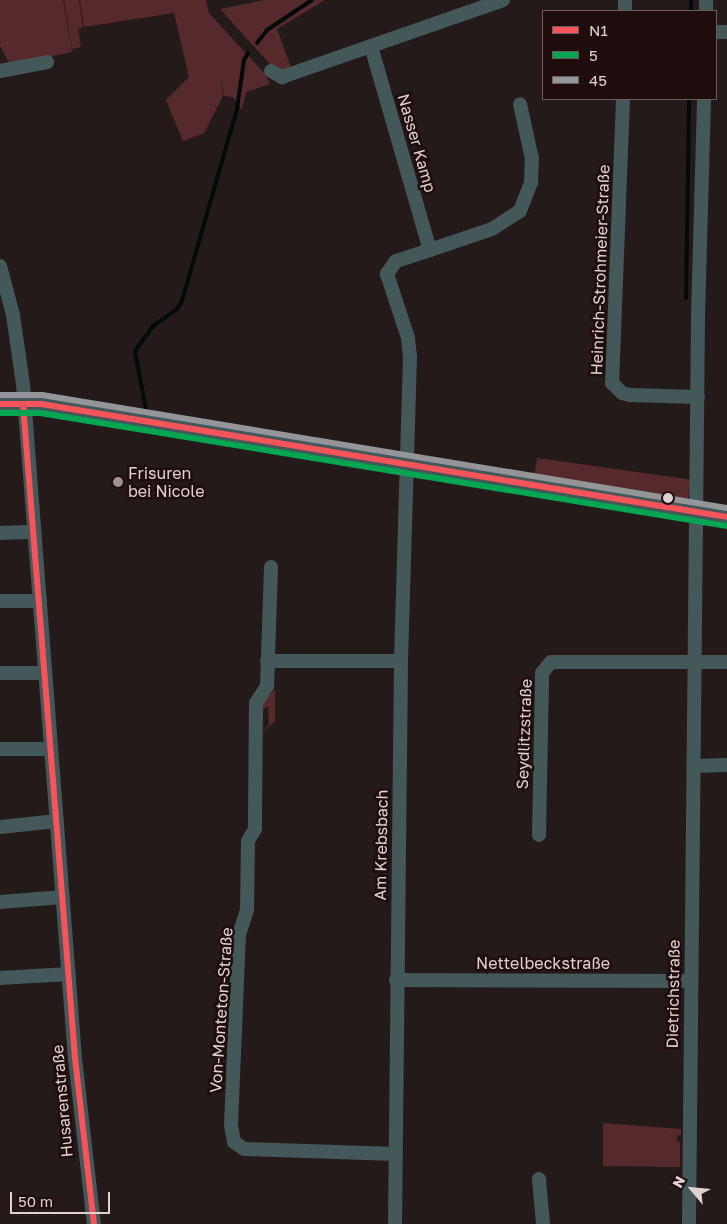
<!DOCTYPE html>
<meta charset="utf-8">
<style>
body{margin:0}
#map{position:relative;width:727px;height:1224px;overflow:hidden;background:#241a1a;font-family:"Golos Text",sans-serif}
div>[style]{position:absolute}
.green>*{inset:0;background:#562a2c;transform-origin:0 0}
.stream>*{height:4px;margin:-2px;padding:0 2px;transform-origin:2px;border-radius:2px;background:#030a0b}
.minor>*{height:14px;margin:-7px;padding:0 7px;transform-origin:7px;border-radius:7px;background:#445759}
.bus-1>*{height:6px;margin:-3px;padding:0 3px;transform-origin:3px;border-radius:3px;background:#f7535a}
.bus-2>*{height:6px;margin:-3px;padding:0 3px;transform-origin:3px;border-radius:3px;background:#00a651}
.bus-3>*{height:6px;margin:-3px;padding:0 3px;transform-origin:3px;border-radius:3px;background:#949599}
.dots>*{width:14px;height:14px;translate:-50% -50%;box-sizing:border-box;border:2px solid #1f0c0d;border-radius:50%}
span{translate:-50% -50%;white-space:nowrap;text-align:center;line-height:1.15;-webkit-text-stroke:5px #1f0c0d;paint-order:stroke}
.street-label{font-size:16px;color:#e0d1d1}
.poi-label{font-size:16px;color:#e0d1d1}
.left{translate:0 -50%;text-align:left}
.legend{position:absolute;left:542px;top:10px;width:175px;height:90px;box-sizing:border-box;background:#1f0c0d;border:1px solid #6c5b5b;margin:0;padding:6px 9px;list-style:none;font-size:15px;color:#e0d1d1}
.legend li{display:flex;align-items:center;gap:10px;height:25px}
.legend b{width:25px;border:1px solid #6c5b5b}
.north{position:absolute;left:667px;top:1164px;width:50px;height:50px;-webkit-text-stroke:4px #1f0c0d;paint-order:stroke;rotate:298deg;font-size:14px;font-weight:700;line-height:20px;text-align:center;color:#e0d1d1}
.north::after{content:'';display:block;margin:auto;width:18px;height:22px;background:#e0d1d1;clip-path:polygon(50% 0,100% 100%,50% 72%,0 100%)}
.scale{position:absolute;left:10px;top:1192px;width:100px;height:22px;box-sizing:border-box;border:2px solid #e0d1d1;border-top:0;padding-left:6px;font-size:15px;line-height:18px;white-space:nowrap;color:#e0d1d1;-webkit-text-stroke:4px #1f0c0d;paint-order:stroke}
</style>
<div id="map">
<div class="green">
<div style="clip-path:polygon(0 0,63px 0,72px 52px,10px 65px,0 46px)"></div>
<div style="clip-path:polygon(64px 0,79px 0,83px 27px,78px 29px,81px 47px,72px 49px)"></div>
<div style="clip-path:polygon(80px 0,206px 0,209px 13px,265px 74px,270px 84px,246px 92px,242px 110px,233px 97px,224px 96px,220px 74px,223px 96px,204px 133px,183px 141px,166px 100px,189px 77px,174px 13px,84px 27px)"></div>
<div style="clip-path:polygon(264px 0,325px 0,277px 29px,291px 67px,277px 72px,220px 9px)"></div>
<div style="left:537px;top:458px;width:155px;height:20px;rotate:8deg"></div>
<div style="clip-path:polygon(275px 689px,275px 721px,263px 732px,269px 724px,268px 706px,261px 712px,264px 701px)"></div>
<div style="clip-path:polygon(603px 1123px,681px 1129px,681px 1135px,677px 1136px,677px 1141px,680px 1142px,680px 1167px,603px 1166px)"></div>
</div>
<div class="stream">
<div style="left:691px;top:11px;width:11px;rotate:-90deg"></div>
<div style="left:257px;top:43px;width:16px;rotate:-52deg"></div>
<div style="left:267px;top:30px;width:54px;rotate:-33.7deg"></div>
<div style="left:686px;top:298px;width:199px;rotate:-89.1deg"></div>
<div style="left:146px;top:410px;width:60px;rotate:-100.6deg"></div>
<div style="left:135px;top:351px;width:31px;rotate:-54deg"></div>
<div style="left:153px;top:326px;width:29px;rotate:-35deg"></div>
<div style="left:177px;top:309px;width:9px;rotate:-58deg"></div>
<div style="left:182px;top:301px;width:200px;rotate:-74deg"></div>
<div style="left:237px;top:109px;width:49px;rotate:-81.9deg"></div>
<div style="left:244px;top:60px;width:8px;rotate:-60deg"></div>
</div>
<div class="minor">
<div style="left:625px;top:11px;width:11px;rotate:-90deg"></div>
<div style="left:706px;top:11px;width:11px;rotate:-90deg"></div>
<div style="left:716px;top:32px;width:11px"></div>
<div style="left:371px;top:46px;width:212px;rotate:73.9deg"></div>
<div style="left:430px;top:250px;width:36px;rotate:162deg"></div>
<div style="left:396px;top:261px;width:16px;rotate:125deg"></div>
<div style="left:387px;top:274px;width:67px;rotate:71.8deg"></div>
<div style="left:408px;top:338px;width:19px;rotate:84deg"></div>
<div style="left:410px;top:357px;width:304px;rotate:91.7deg"></div>
<div style="left:401px;top:661px;width:563px;rotate:90.61deg"></div>
<div style="left:0;top:71px;width:48px;rotate:-10.8deg"></div>
<div style="left:271px;top:71px;width:13px;rotate:29deg"></div>
<div style="left:282px;top:77px;width:234px;rotate:-19.2deg"></div>
<div style="left:623px;top:99px;width:284px;rotate:92.2deg"></div>
<div style="left:612px;top:383px;width:14px;rotate:45deg"></div>
<div style="left:622px;top:393px;width:8px;rotate:14deg"></div>
<div style="left:630px;top:395px;width:68px;rotate:1.7deg"></div>
<div style="left:430px;top:250px;width:65px;rotate:-18.7deg"></div>
<div style="left:492px;top:229px;width:33px;rotate:-33deg"></div>
<div style="left:520px;top:211px;width:30px;rotate:-69deg"></div>
<div style="left:531px;top:183px;width:24px;rotate:-88deg"></div>
<div style="left:532px;top:159px;width:56px;rotate:-102.3deg"></div>
<div style="left:0;top:266px;width:51px;rotate:75.1deg"></div>
<div style="left:13px;top:315px;width:70px;rotate:81.8deg"></div>
<div style="left:23px;top:384px;width:676px;rotate:85.59deg"></div>
<div style="left:75px;top:1058px;width:167px;rotate:83.5deg"></div>
<div style="left:0;top:404px;width:41px"></div>
<div style="left:41px;top:404px;width:695px;rotate:9.35deg"></div>
<div style="left:0;top:533px;width:34px;rotate:-2deg"></div>
<div style="left:271px;top:567px;width:119px;rotate:91.9deg"></div>
<div style="left:267px;top:686px;width:20px;rotate:123deg"></div>
<div style="left:256px;top:703px;width:126px;rotate:90.5deg"></div>
<div style="left:255px;top:829px;width:14px;rotate:120deg"></div>
<div style="left:248px;top:841px;width:69px;rotate:90.8deg"></div>
<div style="left:247px;top:910px;width:25px;rotate:108deg"></div>
<div style="left:239px;top:934px;width:191px;rotate:92.4deg"></div>
<div style="left:231px;top:1125px;width:17px;rotate:80deg"></div>
<div style="left:234px;top:1142px;width:12px;rotate:35deg"></div>
<div style="left:244px;top:1149px;width:152px;rotate:1.9deg"></div>
<div style="left:0;top:601px;width:40px"></div>
<div style="left:267px;top:661px;width:134px"></div>
<div style="left:0;top:673px;width:45px"></div>
<div style="left:0;top:749px;width:50px"></div>
<div style="left:695px;top:766px;width:32px;rotate:-2deg"></div>
<div style="left:0;top:827px;width:57px;rotate:-6deg"></div>
<div style="left:539px;top:835px;width:162px;rotate:-88.9deg"></div>
<div style="left:542px;top:673px;width:14px;rotate:-51deg"></div>
<div style="left:551px;top:662px;width:176px"></div>
<div style="left:0;top:902px;width:63px;rotate:-4.5deg"></div>
<div style="left:0;top:978px;width:69px;rotate:-3.3deg"></div>
<div style="left:396px;top:980px;width:295px;rotate:0.2deg"></div>
<div style="left:539px;top:1179px;width:45px;rotate:84.9deg"></div>
<div style="left:689px;top:1224px;width:908px;rotate:-89.43deg"></div>
<div style="left:698px;top:316px;width:217px;rotate:-88.4deg"></div>
</div>
<div class="bus-1">
<div style="left:0;top:404px;width:41px"></div>
<div style="left:41px;top:404px;width:695px;rotate:9.35deg"></div>
<div style="left:23px;top:404px;width:656px;rotate:85.45deg"></div>
<div style="left:75px;top:1058px;width:167px;rotate:83.5deg"></div>
</div>
<div class="bus-2">
<div style="left:0;top:413px;width:40px"></div>
<div style="left:40px;top:413px;width:695px;rotate:9.35deg"></div>
</div>
<div class="bus-3">
<div style="left:0;top:395px;width:42px"></div>
<div style="left:42px;top:395px;width:694px;rotate:9.37deg"></div>
</div>
<div class="dots">
<div style="left:118px;top:482px;background:#9e9191"></div>
<div style="left:668px;top:498px;background:#e0d1d1"></div>
</div>
<div class="street-label">
<span style="left:417px;top:143px;rotate:74deg">Nasser Kamp</span>
<span style="left:600px;top:270px;rotate:-88deg">Heinrich-Strohmeier-Straße</span>
<span style="left:524px;top:734px;rotate:-88deg">Seydlitzstraße</span>
<span style="left:381px;top:845px;rotate:-89deg">Am Krebsbach</span>
<span style="left:543px;top:963px">Nettelbeckstraße</span>
<span style="left:673px;top:994px;rotate:-89deg">Dietrichstraße</span>
<span style="left:221px;top:1010px;rotate:-86deg">Von-Monteton-Straße</span>
<span style="left:62px;top:1101px;rotate:-95deg">Husarenstraße</span>
</div>
<div class="poi-label">
<span class="left" style="left:128px;top:482px">Frisuren<br>bei Nicole</span>
</div>
<ul class="legend">
<li><b style="height:6px;background:#f7535a"></b>N1</li>
<li><b style="height:6px;background:#00a651"></b>5</li>
<li><b style="height:6px;background:#949599"></b>45</li>
</ul>
<div class="north">N</div>
<div class="scale">50 m</div>
</div>
